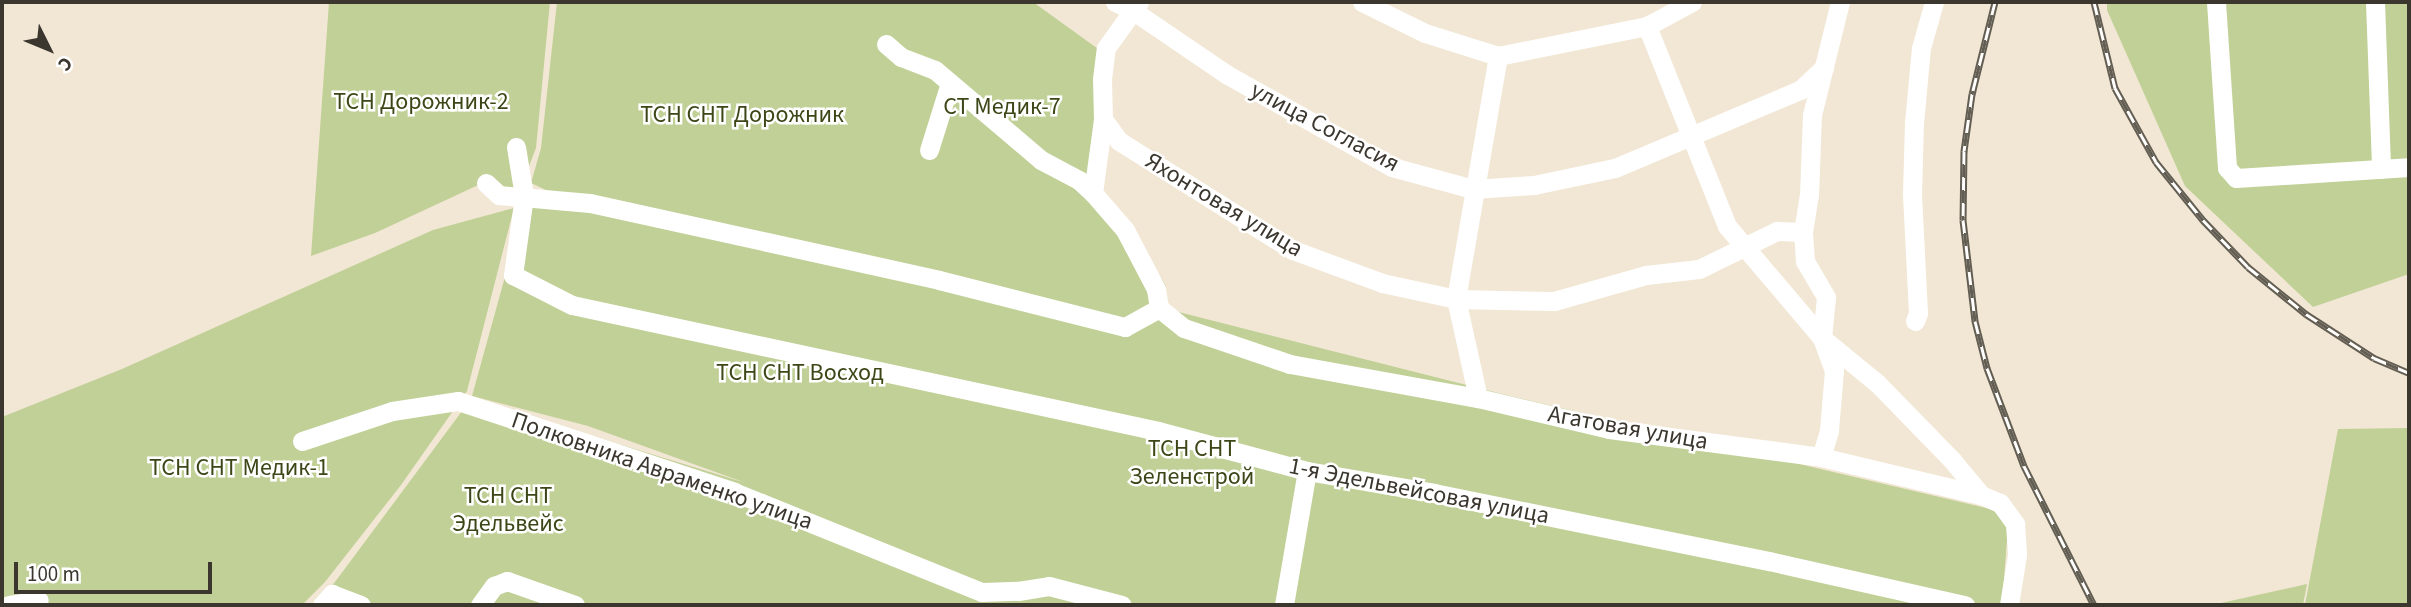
<!DOCTYPE html>
<meta charset="utf-8">
<style>
body{margin:0}
#map{position:relative;width:2411px;height:607px;overflow:hidden;background:#f2e7d4;font-family:"Source Sans 3",sans-serif}
div>[style]{position:absolute}
.green>*{inset:0;background:#c0d096}
.minor>*{height:19px;margin:-9.5px;padding:0 9.5px;transform-origin:9.5px;border-radius:9.5px;background:#fff}
.rail>*{height:7px;margin-top:-3.5px;transform-origin:0;background:repeating-linear-gradient(90deg,#fff 0 13px,#635e53 0 26px);box-sizing:border-box;border-block:2px solid #635e53}
span{translate:-50% -50%;white-space:nowrap;text-align:center;line-height:1.15;-webkit-text-stroke:5px #fff;paint-order:stroke}
.park-label{font-size:24px;color:#3c4616}
.street-label{font-size:24px;color:#3b372f}
.frame{position:absolute;inset:0;border:4px solid #3b372f;pointer-events:none}
.north{position:absolute;left:14px;top:14px;width:70px;height:70px;-webkit-text-stroke:5px #fff;paint-order:stroke;rotate:133deg;font-size:19px;font-weight:700;line-height:28px;text-align:center;color:#3b372f}
.north::after{content:'';display:block;margin:auto;width:24px;height:32px;background:#3b372f;clip-path:polygon(50% 0,100% 100%,50% 72%,0 100%)}
.scale{position:absolute;left:14px;top:562px;width:198px;height:32px;box-sizing:border-box;border:4px solid #3b372f;border-top:0;padding-left:9px;font-size:21px;line-height:24px;white-space:nowrap;color:#3b372f;-webkit-text-stroke:5px #fff;paint-order:stroke}
</style>
<div id="map">
<div class="green">
<div style="clip-path:polygon(329px 2px,550px 2px,536px 148px,519px 192px,499px 191px,489px 180px,375px 233px,311px 256px)"></div>
<div style="clip-path:polygon(557px 2px,1033px 2px,1101px 51px,1101px 188px,1133px 232px,1166px 286px,1159px 307px,1514px 397px,1999px 511px,2008px 527px,2002px 605px,314px 605px,335px 582px,471px 399px,746px 483px,588px 426px,472px 396px,529px 190px,548px 191px,531px 183px,541px 148px)"></div>
<div style="clip-path:polygon(2107px 2px,2409px 2px,2409px 274px,2313px 307px,2185px 186px,2107px 10px)"></div>
<div style="clip-path:polygon(514px 208px,467px 391px,401px 485px,325px 582px,302px 605px,2px 605px,2px 417px,122px 369px,433px 230px)"></div>
<div style="clip-path:polygon(2409px 428px,2409px 605px,2305px 605px,2338px 429px)"></div>
<div style="clip-path:polygon(2307px 584px,2303px 605px,2212px 605px)"></div>
</div>
<div class="minor">
<div style="left:1115px;top:2px;width:19px;rotate:25deg"></div>
<div style="left:1132px;top:10px;width:114px;rotate:34.2deg"></div>
<div style="left:1226px;top:74px;width:190px;rotate:29.3deg"></div>
<div style="left:1392px;top:167px;width:84px;rotate:15.2deg"></div>
<div style="left:1473px;top:189px;width:61px;rotate:-3.8deg"></div>
<div style="left:1534px;top:185px;width:83px;rotate:-11.9deg"></div>
<div style="left:1615px;top:168px;width:201px;rotate:-22.9deg"></div>
<div style="left:1800px;top:90px;width:33px;rotate:-43deg"></div>
<div style="left:1362px;top:2px;width:70px;rotate:26.2deg"></div>
<div style="left:1425px;top:33px;width:77px;rotate:17.5deg"></div>
<div style="left:1498px;top:56px;width:152px;rotate:-11.4deg"></div>
<div style="left:1647px;top:26px;width:51px;rotate:-28.1deg"></div>
<div style="left:2216px;top:2px;width:166px;rotate:86.2deg"></div>
<div style="left:2227px;top:168px;width:13px;rotate:48deg"></div>
<div style="left:2236px;top:178px;width:173px;rotate:-3.6deg"></div>
<div style="left:2375px;top:2px;width:167px;rotate:87.9deg"></div>
<div style="left:1647px;top:26px;width:215px;rotate:68.2deg"></div>
<div style="left:1727px;top:226px;width:147px;rotate:49.7deg"></div>
<div style="left:1822px;top:338px;width:72px;rotate:39.4deg"></div>
<div style="left:1878px;top:384px;width:106px;rotate:45.8deg"></div>
<div style="left:1952px;top:460px;width:45px;rotate:50.4deg"></div>
<div style="left:886px;top:44px;width:20px;rotate:41deg"></div>
<div style="left:901px;top:57px;width:36px;rotate:21deg"></div>
<div style="left:935px;top:70px;width:139px;rotate:40.3deg"></div>
<div style="left:1041px;top:160px;width:43px;rotate:27.8deg"></div>
<div style="left:1079px;top:180px;width:19px;rotate:43deg"></div>
<div style="left:1093px;top:193px;width:49px;rotate:49.1deg"></div>
<div style="left:1125px;top:230px;width:67px;rotate:62.3deg"></div>
<div style="left:1156px;top:289px;width:19px;rotate:81deg"></div>
<div style="left:1103px;top:119px;width:27px;rotate:54deg"></div>
<div style="left:1119px;top:141px;width:205px;rotate:32.1deg"></div>
<div style="left:1293px;top:250px;width:95px;rotate:20.3deg"></div>
<div style="left:1382px;top:283px;width:76px;rotate:12.2deg"></div>
<div style="left:1456px;top:299px;width:98px;rotate:1.2deg"></div>
<div style="left:1554px;top:301px;width:96px;rotate:-15.8deg"></div>
<div style="left:1646px;top:275px;width:53px;rotate:-6.5deg"></div>
<div style="left:1699px;top:269px;width:87px;rotate:-26deg"></div>
<div style="left:1777px;top:231px;width:26px;rotate:2deg"></div>
<div style="left:516px;top:147px;width:50px;rotate:80.7deg"></div>
<div style="left:524px;top:196px;width:80px;rotate:97.9deg"></div>
<div style="left:513px;top:275px;width:66px;rotate:27deg"></div>
<div style="left:572px;top:305px;width:599px;rotate:12.13deg"></div>
<div style="left:1158px;top:431px;width:154px;rotate:15deg"></div>
<div style="left:1307px;top:471px;width:129px;rotate:9.8deg"></div>
<div style="left:1434px;top:493px;width:342px;rotate:11.5deg"></div>
<div style="left:1769px;top:561px;width:201px;rotate:12.7deg"></div>
<div style="left:929px;top:150px;width:70px;rotate:-72.6deg"></div>
<div style="left:486px;top:183px;width:18px;rotate:43deg"></div>
<div style="left:499px;top:195px;width:91px;rotate:5deg"></div>
<div style="left:590px;top:203px;width:357px;rotate:12.4deg"></div>
<div style="left:939px;top:280px;width:192px;rotate:14.2deg"></div>
<div style="left:1125px;top:327px;width:39px;rotate:-29deg"></div>
<div style="left:1093px;top:193px;width:75px;rotate:-82.3deg"></div>
<div style="left:1103px;top:119px;width:40px;rotate:-91.4deg"></div>
<div style="left:1102px;top:79px;width:31px;rotate:-83deg"></div>
<div style="left:1106px;top:48px;width:57px;rotate:-54.3deg"></div>
<div style="left:1159px;top:308px;width:32px;rotate:39deg"></div>
<div style="left:1184px;top:328px;width:112px;rotate:18.8deg"></div>
<div style="left:1290px;top:364px;width:191px;rotate:10.3deg"></div>
<div style="left:1478px;top:398px;width:135px;rotate:13.3deg"></div>
<div style="left:1609px;top:429px;width:214px;rotate:7.5deg"></div>
<div style="left:1821px;top:457px;width:164px;rotate:13.4deg"></div>
<div style="left:1981px;top:495px;width:21px;rotate:23deg"></div>
<div style="left:2000px;top:503px;width:26px;rotate:54deg"></div>
<div style="left:2015px;top:524px;width:31px;rotate:86deg"></div>
<div style="left:2017px;top:555px;width:51px;rotate:99.1deg"></div>
<div style="left:1915px;top:321px;width:9px;rotate:-69deg"></div>
<div style="left:1918px;top:313px;width:119px;rotate:-92.9deg"></div>
<div style="left:1912px;top:194px;width:71px;rotate:-88.4deg"></div>
<div style="left:1914px;top:123px;width:75px;rotate:-84.7deg"></div>
<div style="left:1921px;top:48px;width:48px;rotate:-74.2deg"></div>
<div style="left:1478px;top:398px;width:101px;rotate:-102.5deg"></div>
<div style="left:1456px;top:299px;width:247px;rotate:-80.2deg"></div>
<div style="left:302px;top:441px;width:95px;rotate:-18.4deg"></div>
<div style="left:392px;top:411px;width:67px;rotate:-8.6deg"></div>
<div style="left:458px;top:401px;width:291px;rotate:18.2deg"></div>
<div style="left:734px;top:492px;width:267px;rotate:22deg"></div>
<div style="left:982px;top:592px;width:36px;rotate:-2deg"></div>
<div style="left:1018px;top:591px;width:31px;rotate:-9deg"></div>
<div style="left:1049px;top:586px;width:75px;rotate:14.6deg"></div>
<div style="left:1821px;top:457px;width:28px;rotate:-73deg"></div>
<div style="left:1829px;top:430px;width:59px;rotate:-85.2deg"></div>
<div style="left:1834px;top:371px;width:35px;rotate:-110deg"></div>
<div style="left:1822px;top:338px;width:41px;rotate:-84.4deg"></div>
<div style="left:1826px;top:297px;width:42px;rotate:-120.3deg"></div>
<div style="left:1805px;top:261px;width:29px;rotate:-94deg"></div>
<div style="left:1803px;top:232px;width:36px;rotate:-81deg"></div>
<div style="left:1809px;top:196px;width:81px;rotate:-87.9deg"></div>
<div style="left:1812px;top:115px;width:116px;rotate:-76.1deg"></div>
<div style="left:9px;top:605px;width:30px;rotate:-9deg"></div>
<div style="left:322px;top:605px;width:15px;rotate:-48deg"></div>
<div style="left:332px;top:594px;width:31px;rotate:21deg"></div>
<div style="left:480px;top:605px;width:24px;rotate:-54deg"></div>
<div style="left:494px;top:586px;width:14px;rotate:-21deg"></div>
<div style="left:507px;top:581px;width:72px;rotate:19.4deg"></div>
<div style="left:1284px;top:605px;width:136px;rotate:-80.3deg"></div>
</div>
<div class="rail">
<div style="left:1995px;top:2px;width:95px;rotate:104deg"></div>
<div style="left:1972px;top:94px;width:58px;rotate:98deg"></div>
<div style="left:1964px;top:151px;width:69px;rotate:90.8deg"></div>
<div style="left:1963px;top:220px;width:102px;rotate:83.2deg"></div>
<div style="left:1975px;top:321px;width:49px;rotate:75.7deg"></div>
<div style="left:1987px;top:368px;width:105px;rotate:69.3deg"></div>
<div style="left:2024px;top:466px;width:156px;rotate:63.3deg"></div>
<div style="left:2094px;top:2px;width:89px;rotate:76.3deg"></div>
<div style="left:2115px;top:88px;width:85px;rotate:61deg"></div>
<div style="left:2156px;top:162px;width:75px;rotate:51deg"></div>
<div style="left:2203px;top:220px;width:65px;rotate:46.2deg"></div>
<div style="left:2248px;top:267px;width:75px;rotate:39deg"></div>
<div style="left:2306px;top:314px;width:81px;rotate:32.9deg"></div>
<div style="left:2374px;top:358px;width:38px;rotate:23deg"></div>
</div>
<div class="park-label">
<span style="left:421px;top:102px">ТСН Дорожник-2</span>
<span style="left:1002px;top:107px">СТ Медик-7</span>
<span style="left:742px;top:115px">ТСН СНТ Дорожник</span>
<span style="left:800px;top:373px">ТСН СНТ Восход</span>
<span style="left:1192px;top:463px">ТСН СНТ<br>Зеленстрой</span>
<span style="left:239px;top:468px">ТСН СНТ Медик-1</span>
<span style="left:508px;top:510px">ТСН СНТ<br>Эдельвейс</span>
</div>
<div class="street-label">
<span style="left:1325px;top:127px;rotate:28deg">улица Согласия</span>
<span style="left:1224px;top:205px;rotate:31deg">Яхонтовая улица</span>
<span style="left:1628px;top:428px;rotate:10deg">Агатовая улица</span>
<span style="left:662px;top:471px;rotate:19deg">Полковника Авраменко улица</span>
<span style="left:1419px;top:491px;rotate:11deg">1-я Эдельвейсовая улица</span>
</div>
<div class="frame"></div>
<div class="north">С</div>
<div class="scale">100 m</div>
</div>
